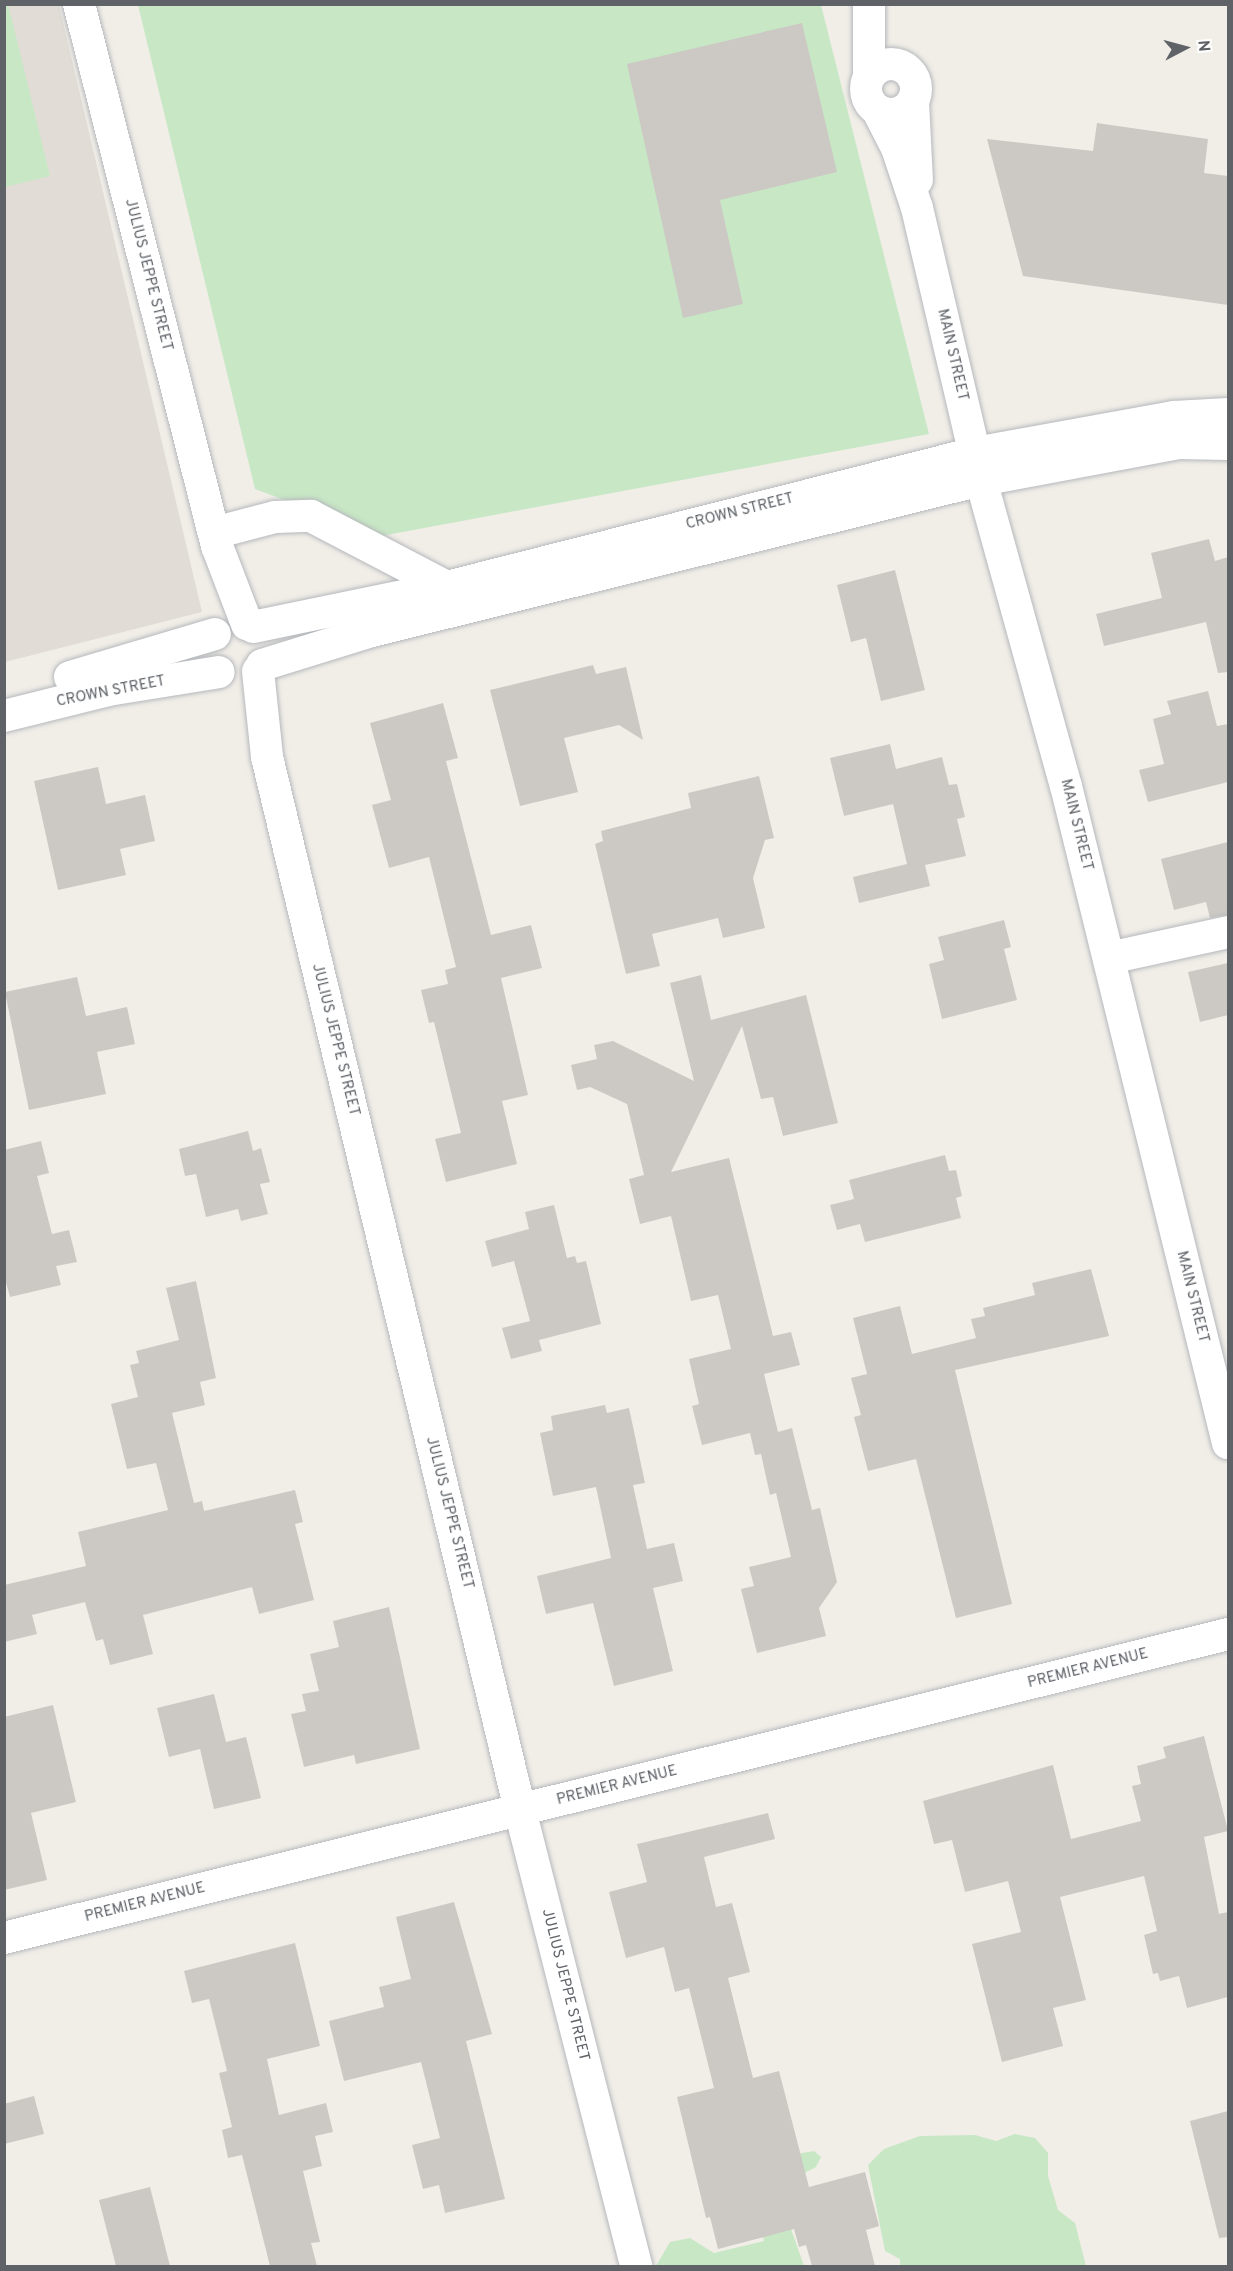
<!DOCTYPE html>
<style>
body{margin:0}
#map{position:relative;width:1233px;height:2271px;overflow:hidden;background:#f1eee8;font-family:Overpass,sans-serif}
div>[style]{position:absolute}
.education>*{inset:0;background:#e1ddd6}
.green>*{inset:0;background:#c8e7c5}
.building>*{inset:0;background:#ccc9c5}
.roads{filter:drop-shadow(0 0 2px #b5b8bc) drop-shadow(0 0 2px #b5b8bc)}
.minor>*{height:32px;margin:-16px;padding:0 16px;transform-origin:16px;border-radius:16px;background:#fff}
.minor>.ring{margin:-16px;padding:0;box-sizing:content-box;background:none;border:32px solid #fff;border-radius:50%}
span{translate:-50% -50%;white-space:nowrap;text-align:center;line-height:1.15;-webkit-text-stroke:6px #fff;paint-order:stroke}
.street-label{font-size:15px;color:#5f6368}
.frame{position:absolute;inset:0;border:6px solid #5f6368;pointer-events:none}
.north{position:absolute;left:1155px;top:18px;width:60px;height:60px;-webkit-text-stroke:4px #fff;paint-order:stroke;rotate:84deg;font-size:16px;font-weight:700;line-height:24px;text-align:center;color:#5f6368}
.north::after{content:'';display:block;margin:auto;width:21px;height:27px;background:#5f6368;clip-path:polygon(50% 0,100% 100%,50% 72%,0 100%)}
</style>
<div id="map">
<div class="education">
<div style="clip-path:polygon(5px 5px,59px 5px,202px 612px,5px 662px)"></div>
</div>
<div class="green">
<div style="clip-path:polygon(4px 5px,8px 5px,11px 16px,50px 176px,5px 187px)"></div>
<div style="clip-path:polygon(138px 5px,821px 5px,929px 434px,381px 536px,255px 489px)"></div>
<div style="clip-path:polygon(1015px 2134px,1035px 2138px,1048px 2153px,1048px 2176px,1058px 2210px,1075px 2223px,1086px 2266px,900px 2266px,900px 2259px,885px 2251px,868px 2165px,884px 2149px,920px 2136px,975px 2135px,996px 2141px)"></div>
<div style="clip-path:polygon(814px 2151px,821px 2157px,816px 2167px,797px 2177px,783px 2206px,804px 2266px,656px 2266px,670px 2242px,690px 2238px,714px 2253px,764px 2241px,751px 2184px,784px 2156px)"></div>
</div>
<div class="building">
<div style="clip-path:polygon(802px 23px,837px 172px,720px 200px,743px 304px,683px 318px,627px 64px)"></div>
<div style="clip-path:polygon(1097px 123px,1208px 139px,1204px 173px,1228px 176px,1228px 305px,1023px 276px,987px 139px,1093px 151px)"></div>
<div style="clip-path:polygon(1209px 539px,1215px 561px,1228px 557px,1228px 672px,1218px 673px,1206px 622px,1104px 646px,1096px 614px,1162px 598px,1151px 553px)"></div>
<div style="clip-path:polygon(895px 570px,925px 690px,881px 701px,866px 638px,851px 642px,837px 585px)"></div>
<div style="clip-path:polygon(593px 665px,596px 674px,626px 667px,643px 740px,619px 725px,564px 738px,578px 792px,520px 806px,490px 690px)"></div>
<div style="clip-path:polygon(1208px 691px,1217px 726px,1228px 724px,1228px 782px,1148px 802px,1139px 770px,1164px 764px,1153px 719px,1171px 714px,1167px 701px)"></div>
<div style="clip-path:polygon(443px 703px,458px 758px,446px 761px,491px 935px,531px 925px,542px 968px,501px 978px,528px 1095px,502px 1101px,517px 1164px,446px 1182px,435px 1139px,461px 1133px,434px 1022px,429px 1023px,421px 990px,448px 984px,445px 970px,456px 967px,429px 857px,389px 868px,372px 805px,391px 800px,370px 723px)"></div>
<div style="clip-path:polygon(890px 744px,896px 769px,942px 757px,949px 785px,957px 784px,965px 817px,957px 819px,966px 856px,925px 865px,930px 886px,859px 903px,853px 877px,907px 864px,893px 804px,844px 816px,830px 758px)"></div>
<div style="clip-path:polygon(98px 767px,106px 804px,145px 795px,155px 841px,120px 849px,126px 875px,58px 890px,34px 781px)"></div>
<div style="clip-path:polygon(759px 776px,774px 838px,765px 840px,753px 878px,765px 928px,723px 938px,718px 918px,652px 934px,660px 966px,626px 974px,595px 844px,603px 841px,601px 831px,691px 808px,688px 793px)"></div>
<div style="clip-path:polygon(1228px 842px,1228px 915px,1210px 918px,1206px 902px,1174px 910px,1161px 859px)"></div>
<div style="clip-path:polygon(1004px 920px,1011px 947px,1004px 949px,1017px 1000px,942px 1019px,929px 964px,944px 960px,938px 937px)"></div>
<div style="clip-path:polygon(1228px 963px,1228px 1015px,1200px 1022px,1188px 972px)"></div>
<div style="clip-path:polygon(701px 975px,711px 1020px,806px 995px,838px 1123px,783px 1136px,773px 1097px,761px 1099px,742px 1026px,671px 1172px,729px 1158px,773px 1336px,791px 1332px,800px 1365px,764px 1374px,778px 1432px,792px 1428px,812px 1510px,820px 1508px,837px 1582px,819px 1608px,826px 1636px,757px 1653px,741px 1589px,754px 1586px,749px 1567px,791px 1557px,776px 1493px,770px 1495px,761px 1454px,755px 1455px,750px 1433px,702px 1445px,692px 1406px,699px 1404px,689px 1359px,731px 1349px,718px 1295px,691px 1301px,671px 1216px,640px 1224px,629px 1179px,644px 1175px,627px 1104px,590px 1087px,577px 1090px,571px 1065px,597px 1059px,594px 1045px,613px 1041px,694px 1081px,670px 983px)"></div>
<div style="clip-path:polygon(77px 977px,86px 1016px,127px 1007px,135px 1044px,97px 1052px,106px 1094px,29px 1110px,5px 992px)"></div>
<div style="clip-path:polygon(248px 1131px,253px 1151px,261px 1148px,270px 1182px,260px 1184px,268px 1214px,241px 1221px,238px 1209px,206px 1217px,196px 1174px,185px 1176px,179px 1149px)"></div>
<div style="clip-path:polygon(41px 1141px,49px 1173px,37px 1176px,52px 1234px,69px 1230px,77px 1262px,56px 1266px,61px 1285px,10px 1297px,4px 1275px,4px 1150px)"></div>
<div style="clip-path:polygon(945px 1155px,949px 1171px,956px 1170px,962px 1196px,956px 1198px,961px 1218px,865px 1242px,860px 1224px,837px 1230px,830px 1205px,854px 1199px,849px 1180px)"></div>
<div style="clip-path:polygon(554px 1205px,567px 1258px,575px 1256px,577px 1263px,586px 1261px,601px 1324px,539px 1340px,542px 1351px,511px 1359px,502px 1328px,530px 1321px,514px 1261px,492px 1267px,485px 1241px,529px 1229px,525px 1212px)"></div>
<div style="clip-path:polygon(1091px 1269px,1109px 1336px,955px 1370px,1012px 1604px,956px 1618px,916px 1459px,868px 1471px,854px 1417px,861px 1415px,851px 1378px,867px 1374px,853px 1318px,900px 1306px,912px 1354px,976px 1338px,971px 1319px,985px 1316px,983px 1308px,1035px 1295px,1032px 1283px)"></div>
<div style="clip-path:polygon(196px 1281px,216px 1378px,200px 1382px,205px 1405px,172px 1413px,194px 1503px,202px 1501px,204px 1511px,295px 1490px,303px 1522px,295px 1524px,314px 1600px,259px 1614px,252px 1587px,143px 1615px,153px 1654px,110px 1665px,103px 1639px,96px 1641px,85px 1602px,32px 1615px,37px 1634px,4px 1642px,4px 1585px,86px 1566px,78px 1532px,168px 1510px,156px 1463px,127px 1469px,111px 1404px,138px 1397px,130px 1365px,139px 1363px,136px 1351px,179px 1340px,166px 1288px)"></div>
<div style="clip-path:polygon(605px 1405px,607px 1413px,629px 1408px,645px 1483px,633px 1485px,647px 1549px,674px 1543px,683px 1581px,653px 1588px,673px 1671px,614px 1686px,593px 1603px,546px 1614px,537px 1576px,611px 1558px,596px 1487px,553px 1496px,540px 1433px,553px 1430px,551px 1416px)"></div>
<div style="clip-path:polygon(389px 1607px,420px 1749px,356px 1764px,354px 1755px,304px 1767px,291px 1714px,306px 1711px,302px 1694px,319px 1691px,310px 1654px,339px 1647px,333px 1621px)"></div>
<div style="clip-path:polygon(214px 1694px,226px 1742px,246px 1737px,261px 1798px,214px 1809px,200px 1749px,169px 1757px,157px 1708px)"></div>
<div style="clip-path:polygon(53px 1705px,76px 1802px,31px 1813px,47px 1880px,4px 1890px,4px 1717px)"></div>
<div style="clip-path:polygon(1204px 1736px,1228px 1831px,1204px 1837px,1219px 1914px,1228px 1912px,1228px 1997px,1187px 2008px,1179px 1976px,1160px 1981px,1158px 1973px,1153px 1974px,1144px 1935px,1157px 1931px,1144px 1876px,1060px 1897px,1086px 2000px,1053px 2008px,1063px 2046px,1002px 2062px,972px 1944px,1021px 1932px,1008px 1881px,965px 1892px,952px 1840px,934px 1844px,923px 1801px,1053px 1765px,1071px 1839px,1141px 1821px,1132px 1786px,1141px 1784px,1137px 1766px,1166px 1758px,1163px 1747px)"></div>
<div style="clip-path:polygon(768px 1813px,775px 1839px,704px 1857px,716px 1907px,732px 1903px,750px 1972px,728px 1978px,753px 2078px,779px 2071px,809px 2187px,865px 2172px,879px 2226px,866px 2230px,875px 2266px,812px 2266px,806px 2245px,799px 2247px,794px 2229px,718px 2249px,710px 2217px,706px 2218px,677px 2097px,714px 2088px,689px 1988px,675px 1992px,664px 1947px,626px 1958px,609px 1892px,647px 1882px,637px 1844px)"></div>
<div style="clip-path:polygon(454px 1902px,492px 2034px,466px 2041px,505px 2199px,445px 2213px,439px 2185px,423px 2189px,412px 2145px,440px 2138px,421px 2062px,344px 2081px,329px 2021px,384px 2007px,379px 1987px,411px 1979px,396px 1917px)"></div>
<div style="clip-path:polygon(295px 1943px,320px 2046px,267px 2059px,279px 2115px,326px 2103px,333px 2132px,315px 2136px,322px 2166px,303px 2171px,320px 2242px,311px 2243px,317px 2266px,270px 2266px,242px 2155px,228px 2158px,222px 2130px,232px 2127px,219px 2073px,227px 2071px,209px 1999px,192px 2003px,184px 1971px)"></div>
<div style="clip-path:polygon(34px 2096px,44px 2134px,4px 2144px,4px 2104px)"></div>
<div style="clip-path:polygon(1228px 2111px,1228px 2237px,1219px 2238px,1190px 2121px)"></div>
<div style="clip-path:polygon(150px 2187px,170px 2266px,116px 2266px,99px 2200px)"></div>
</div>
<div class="roads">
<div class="minor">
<div style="left:79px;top:4px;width:559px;rotate:75.72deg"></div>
<div style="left:217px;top:546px;width:84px;rotate:69deg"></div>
<div class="ring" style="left:866px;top:64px;width:18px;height:18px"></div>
<div style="left:869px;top:75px;width:71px;rotate:-90deg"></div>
<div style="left:913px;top:102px;width:78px;rotate:87.1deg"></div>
<div style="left:878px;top:111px;width:42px;rotate:62.8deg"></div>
<div style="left:897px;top:148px;width:63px;rotate:71.6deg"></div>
<div style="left:917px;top:208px;width:279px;rotate:76.8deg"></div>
<div style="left:981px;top:480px;width:318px;rotate:74.5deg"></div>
<div style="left:1066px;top:786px;width:677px;rotate:76.15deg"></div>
<div style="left:214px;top:533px;width:63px;rotate:-14.7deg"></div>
<div style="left:275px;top:517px;width:36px;rotate:-2deg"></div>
<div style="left:311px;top:516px;width:153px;rotate:27.6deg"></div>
<div style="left:447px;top:587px;width:7px;rotate:74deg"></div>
<div style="left:253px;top:627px;width:198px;rotate:-11.7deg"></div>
<div style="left:447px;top:587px;width:545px;rotate:-14.24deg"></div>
<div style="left:975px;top:453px;width:202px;rotate:-10.3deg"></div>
<div style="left:1174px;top:417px;width:54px;rotate:-3.2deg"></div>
<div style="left:262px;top:665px;width:115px;rotate:-17.2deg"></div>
<div style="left:372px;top:631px;width:627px;rotate:-13.93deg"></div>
<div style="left:981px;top:480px;width:200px;rotate:-10.6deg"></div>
<div style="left:1178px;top:443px;width:50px;rotate:1.1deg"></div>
<div style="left:258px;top:671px;width:86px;rotate:84deg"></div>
<div style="left:267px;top:757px;width:1083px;rotate:76.49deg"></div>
<div style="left:520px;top:1810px;width:471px;rotate:75.7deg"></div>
<div style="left:70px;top:677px;width:151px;rotate:-16.5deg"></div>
<div style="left:4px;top:716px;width:107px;rotate:-14deg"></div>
<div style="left:108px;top:690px;width:112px;rotate:-9.2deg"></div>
<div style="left:1109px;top:958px;width:122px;rotate:-12.3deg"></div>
<div style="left:4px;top:1938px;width:1261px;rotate:-13.95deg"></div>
</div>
</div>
<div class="street-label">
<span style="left:148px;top:275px;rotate:76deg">JULIUS JEPPE STREET</span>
<span style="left:952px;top:355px;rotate:77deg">MAIN STREET</span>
<span style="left:740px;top:512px;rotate:-14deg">CROWN STREET</span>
<span style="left:111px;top:692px;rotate:-11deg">CROWN STREET</span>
<span style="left:1076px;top:825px;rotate:76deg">MAIN STREET</span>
<span style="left:335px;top:1040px;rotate:76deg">JULIUS JEPPE STREET</span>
<span style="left:1192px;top:1297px;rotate:76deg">MAIN STREET</span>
<span style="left:449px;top:1513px;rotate:76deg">JULIUS JEPPE STREET</span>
<span style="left:1088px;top:1669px;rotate:-14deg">PREMIER AVENUE</span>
<span style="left:617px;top:1786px;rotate:-14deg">PREMIER AVENUE</span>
<span style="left:145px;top:1903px;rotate:-14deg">PREMIER AVENUE</span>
<span style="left:565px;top:1985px;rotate:76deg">JULIUS JEPPE STREET</span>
</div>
<div class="frame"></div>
<div class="north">N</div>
</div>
